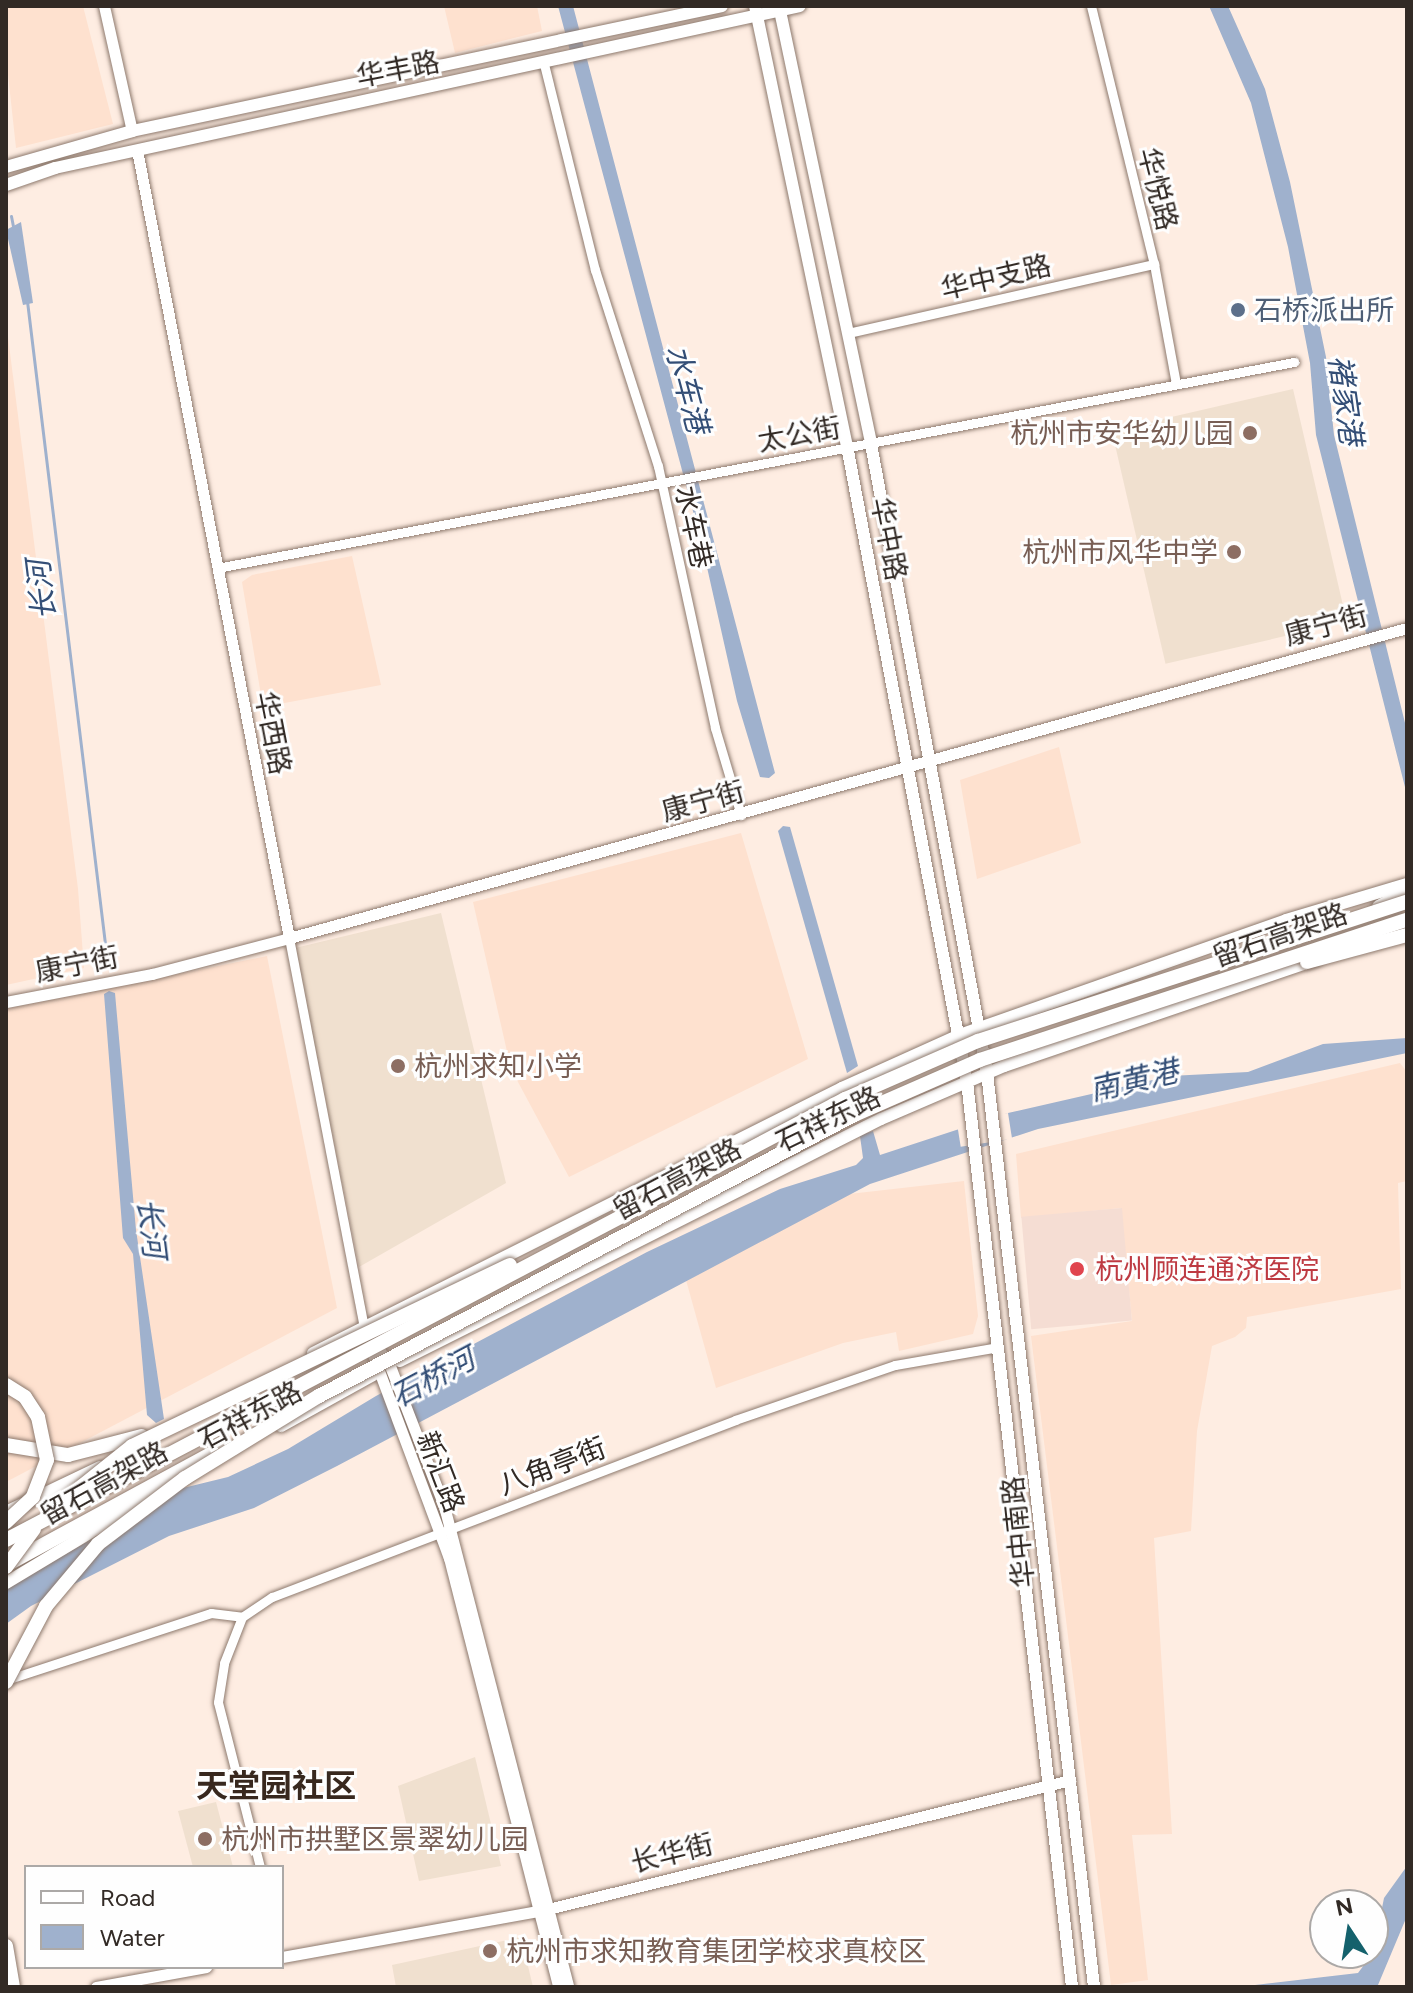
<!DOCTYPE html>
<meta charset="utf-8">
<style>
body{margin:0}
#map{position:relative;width:1413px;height:1993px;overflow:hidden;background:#feede2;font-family:Figtree,"Noto Sans SC",sans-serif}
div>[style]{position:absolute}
.built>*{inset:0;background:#fee1cf}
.education>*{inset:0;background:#f0e0cf;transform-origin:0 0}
.medical>*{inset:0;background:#f5ddd3;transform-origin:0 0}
.water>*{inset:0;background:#9fb1cd}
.pier>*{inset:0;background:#feede2;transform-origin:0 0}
.stream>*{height:3px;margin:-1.5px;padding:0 1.5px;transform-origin:1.5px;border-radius:1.5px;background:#9fb1cd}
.roads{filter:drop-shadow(0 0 2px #8d796d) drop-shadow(0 0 2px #8d796d)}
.minor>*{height:9px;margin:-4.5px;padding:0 4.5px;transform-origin:4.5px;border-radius:4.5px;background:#fff}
.tertiary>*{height:11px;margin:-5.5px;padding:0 5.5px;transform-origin:5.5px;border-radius:5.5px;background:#fff}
.secondary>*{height:12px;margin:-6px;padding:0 6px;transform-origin:6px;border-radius:6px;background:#fff}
.trunk>*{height:14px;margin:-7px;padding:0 7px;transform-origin:7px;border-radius:7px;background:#fff}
.bridges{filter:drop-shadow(0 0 2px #8d796d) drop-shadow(0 0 2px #8d796d)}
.trunk-bridge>*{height:14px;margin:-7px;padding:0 7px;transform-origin:7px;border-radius:7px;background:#fff}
.dots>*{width:22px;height:22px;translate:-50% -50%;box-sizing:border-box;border:4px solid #fefefe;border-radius:50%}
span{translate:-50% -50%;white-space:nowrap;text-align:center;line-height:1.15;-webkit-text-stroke:6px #fefefe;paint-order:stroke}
.street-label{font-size:28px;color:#322a25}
.service-label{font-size:28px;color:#4e5e75}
.left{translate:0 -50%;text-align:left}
.education-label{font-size:28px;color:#785e54}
.right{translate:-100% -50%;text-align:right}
.health-label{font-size:28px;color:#be3a42}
.water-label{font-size:30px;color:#334e76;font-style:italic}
.quarter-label{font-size:32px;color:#38281e;font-weight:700}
.frame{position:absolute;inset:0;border:8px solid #322a25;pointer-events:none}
.legend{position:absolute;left:24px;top:1865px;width:260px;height:104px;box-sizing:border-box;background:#fefefe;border:2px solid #aca9a7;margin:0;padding:10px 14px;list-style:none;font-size:24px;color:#322a25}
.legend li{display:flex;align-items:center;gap:16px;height:40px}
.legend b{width:40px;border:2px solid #aca9a7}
.north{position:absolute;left:1309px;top:1889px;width:80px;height:80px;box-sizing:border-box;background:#fefefe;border:2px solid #aca9a7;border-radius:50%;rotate:348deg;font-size:22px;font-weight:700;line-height:32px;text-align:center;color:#322a25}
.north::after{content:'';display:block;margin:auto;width:28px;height:36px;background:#14616c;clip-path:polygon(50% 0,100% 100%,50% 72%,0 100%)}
</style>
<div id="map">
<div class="built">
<div style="clip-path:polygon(7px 6px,83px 6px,113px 124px,16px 148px,6px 56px)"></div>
<div style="clip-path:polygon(444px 6px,537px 6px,542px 31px,455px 53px)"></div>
<div style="clip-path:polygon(6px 321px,78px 889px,84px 968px,6px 985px)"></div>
<div style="clip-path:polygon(352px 556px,381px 685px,263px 707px,242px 582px,252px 575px)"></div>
<div style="clip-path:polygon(1059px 747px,1081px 843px,977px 879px,960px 780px)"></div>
<div style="clip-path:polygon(741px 833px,808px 1059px,569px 1177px,511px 1069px,473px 902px)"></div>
<div style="clip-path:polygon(267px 956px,337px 1308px,6px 1482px,6px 1009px)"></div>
<div style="clip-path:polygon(1400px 1063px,1407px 1072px,1407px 1181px,1398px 1183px,1401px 1289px,1247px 1317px,1246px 1328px,1235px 1337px,1212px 1346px,1197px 1431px,1191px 1531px,1154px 1538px,1172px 1834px,1132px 1835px,1148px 1980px,1111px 1985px,1031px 1336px,1132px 1321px,1121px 1208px,1021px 1218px,1016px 1154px)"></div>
<div style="clip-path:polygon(964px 1181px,978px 1316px,973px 1334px,899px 1351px,896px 1332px,843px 1343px,716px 1388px,686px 1280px,849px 1194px)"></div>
</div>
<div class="education">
<div style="left:1293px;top:389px;width:239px;height:186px;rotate:77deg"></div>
<div style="clip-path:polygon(441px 913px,506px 1183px,359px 1267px,295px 948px)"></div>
<div style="clip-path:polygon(475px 1757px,501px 1866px,419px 1881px,398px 1786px)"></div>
<div style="clip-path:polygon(216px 1802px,233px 1867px,193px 1867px,178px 1811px)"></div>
<div style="clip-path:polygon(521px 1937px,533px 1987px,396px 1987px,392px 1965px)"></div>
</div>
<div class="medical">
<div style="left:1122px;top:1208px;width:113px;height:101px;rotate:85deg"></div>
</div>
<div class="water">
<div style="clip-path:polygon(558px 6px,573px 6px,775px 773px,769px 778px,760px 777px,737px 701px,702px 545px)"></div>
<div style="clip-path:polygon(1209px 6px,1228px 6px,1265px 89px,1290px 182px,1326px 357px,1334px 435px,1407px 731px,1407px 795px,1316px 435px,1310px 363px,1288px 247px,1251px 103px)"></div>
<div style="clip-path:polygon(21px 222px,33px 303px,23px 305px,6px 230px)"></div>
<div style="clip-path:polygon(783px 826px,790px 827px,858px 1066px,847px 1073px,778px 831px)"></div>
<div style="clip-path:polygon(109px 991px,115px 993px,136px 1230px,164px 1419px,156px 1423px,147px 1415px,133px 1254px,123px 1238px,104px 994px)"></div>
<div style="clip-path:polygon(1407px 1038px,1407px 1053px,1038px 1129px,870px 1184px,337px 1466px,254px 1508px,169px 1536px,31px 1606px,6px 1624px,6px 1588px,179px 1489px,228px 1477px,288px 1449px,376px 1396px,647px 1252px,780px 1189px,856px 1165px,863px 1158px,860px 1136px,867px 1133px,873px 1131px,880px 1155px,1008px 1113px,1170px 1076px,1248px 1072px,1323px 1044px)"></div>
<div style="clip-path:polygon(1407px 1866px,1407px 1916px,1378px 1985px,1238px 1987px,1358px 1973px,1373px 1953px,1384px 1898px)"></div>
</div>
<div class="pier">
<div style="left:1008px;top:1113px;width:26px;height:52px;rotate:81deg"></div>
</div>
<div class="stream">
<div style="left:11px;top:216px;width:10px;rotate:79deg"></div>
<div style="left:27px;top:301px;width:664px;rotate:83.08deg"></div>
</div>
<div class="roads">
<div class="minor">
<div style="left:1091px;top:6px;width:266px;rotate:76.3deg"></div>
<div style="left:1154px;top:264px;width:122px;rotate:79.6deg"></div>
<div style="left:544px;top:64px;width:212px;rotate:76.1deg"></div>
<div style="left:595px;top:270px;width:206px;rotate:72.2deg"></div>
<div style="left:658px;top:466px;width:268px;rotate:77.7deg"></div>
<div style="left:715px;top:728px;width:91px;rotate:73.4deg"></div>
<div style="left:848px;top:333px;width:314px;rotate:-12.7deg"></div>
<div style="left:217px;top:568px;width:1097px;rotate:-10.83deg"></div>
<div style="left:289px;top:938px;width:393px;rotate:79.1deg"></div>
<div style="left:6px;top:1680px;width:216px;rotate:-18.1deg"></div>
<div style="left:211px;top:1613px;width:31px;rotate:7deg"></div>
<div style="left:260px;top:1867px;width:170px;rotate:-104.3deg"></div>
<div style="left:218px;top:1702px;width:39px;rotate:-81deg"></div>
<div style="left:224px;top:1663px;width:49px;rotate:-68.6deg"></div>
<div style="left:242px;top:1617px;width:36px;rotate:-34deg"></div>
<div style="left:272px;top:1597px;width:496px;rotate:-20.9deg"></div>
<div style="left:735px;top:1420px;width:169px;rotate:-19deg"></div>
<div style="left:895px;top:1365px;width:105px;rotate:-9.9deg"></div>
</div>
<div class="tertiary">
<div style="left:104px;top:6px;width:128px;rotate:77.4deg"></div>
<div style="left:137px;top:150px;width:803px;rotate:79.08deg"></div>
<div style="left:6px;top:1002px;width:149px;rotate:-10.9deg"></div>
<div style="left:152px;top:974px;width:142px;rotate:-14.7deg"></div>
<div style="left:289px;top:938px;width:1160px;rotate:-15.5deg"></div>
<div style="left:374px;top:1342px;width:29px;rotate:56deg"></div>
<div style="left:390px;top:1366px;width:150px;rotate:68.9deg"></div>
<div style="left:444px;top:1506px;width:497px;rotate:75.5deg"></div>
<div style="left:369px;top:1344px;width:228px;rotate:69.5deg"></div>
<div style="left:449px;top:1558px;width:443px;rotate:75.7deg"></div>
<div style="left:282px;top:1957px;width:270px;rotate:-10.2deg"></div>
<div style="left:548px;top:1909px;width:538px;rotate:-13.88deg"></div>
<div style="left:96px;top:1987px;width:112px;rotate:-10.3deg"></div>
</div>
<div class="secondary">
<div style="left:755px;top:6px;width:450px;rotate:78.2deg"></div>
<div style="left:847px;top:446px;width:647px;rotate:79.32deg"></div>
<div style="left:967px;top:1082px;width:911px;rotate:83.38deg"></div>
<div style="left:779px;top:6px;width:448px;rotate:78.1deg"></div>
<div style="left:871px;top:444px;width:640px;rotate:79.55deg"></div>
<div style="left:987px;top:1073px;width:920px;rotate:83.32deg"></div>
<div style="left:6px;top:167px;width:131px;rotate:-15.9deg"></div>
<div style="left:132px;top:131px;width:603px;rotate:-11.96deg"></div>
<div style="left:6px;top:185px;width:52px;rotate:-19.1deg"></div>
<div style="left:55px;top:168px;width:762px;rotate:-12.27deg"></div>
<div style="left:313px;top:1353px;width:592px;rotate:-26.61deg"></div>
<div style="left:842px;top:1088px;width:126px;rotate:-24.3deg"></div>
<div style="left:957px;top:1036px;width:349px;rotate:-19.4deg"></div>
<div style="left:1286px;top:920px;width:126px;rotate:-16.6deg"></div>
<div style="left:400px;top:1361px;width:538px;rotate:-26.71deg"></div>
<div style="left:881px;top:1119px;width:134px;rotate:-23.3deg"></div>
<div style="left:1004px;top:1066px;width:330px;rotate:-18.8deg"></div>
<div style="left:281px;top:1426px;width:105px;rotate:-29deg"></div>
<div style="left:6px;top:1512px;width:104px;rotate:-25.6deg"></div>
<div style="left:6px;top:1583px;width:179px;rotate:-31deg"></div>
</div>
<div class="trunk">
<div style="left:1379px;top:907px;width:32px;rotate:-28deg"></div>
<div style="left:6px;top:1445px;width:63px;rotate:9.2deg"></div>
<div style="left:68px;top:1455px;width:76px;rotate:-14.4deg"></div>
<div style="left:6px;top:1565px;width:243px;rotate:-28.5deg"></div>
<div style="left:6px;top:1946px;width:42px;rotate:80.3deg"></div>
</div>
</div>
<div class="bridges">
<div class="trunk-bridge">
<div style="left:1307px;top:962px;width:104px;rotate:-15.1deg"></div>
<div style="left:6px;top:1385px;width:22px;rotate:32deg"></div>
<div style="left:25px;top:1397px;width:24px;rotate:57deg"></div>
<div style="left:38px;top:1417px;width:44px;rotate:78.2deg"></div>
<div style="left:47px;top:1460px;width:40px;rotate:111deg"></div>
<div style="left:33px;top:1497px;width:37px;rotate:137deg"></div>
<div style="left:51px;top:1511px;width:104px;rotate:-38.7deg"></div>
<div style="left:132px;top:1446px;width:419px;rotate:-25.6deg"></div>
<div style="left:6px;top:1540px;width:948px;rotate:-27.73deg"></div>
<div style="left:845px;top:1099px;width:145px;rotate:-23.6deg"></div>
<div style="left:978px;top:1041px;width:451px;rotate:-18deg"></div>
<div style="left:6px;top:1567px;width:47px;rotate:-53.6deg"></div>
<div style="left:6px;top:1682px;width:86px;rotate:-62.2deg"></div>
<div style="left:46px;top:1606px;width:81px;rotate:-50deg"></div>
<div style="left:98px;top:1544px;width:109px;rotate:-37.2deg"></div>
<div style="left:185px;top:1478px;width:157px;rotate:-31.5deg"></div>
<div style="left:319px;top:1396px;width:604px;rotate:-27.71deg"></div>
<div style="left:854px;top:1115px;width:137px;rotate:-23.6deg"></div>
<div style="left:980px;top:1060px;width:449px;rotate:-18.2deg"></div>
</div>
</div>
<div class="dots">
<div style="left:1238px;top:310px;background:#5c6f8a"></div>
<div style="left:1250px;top:433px;background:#8d6e63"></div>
<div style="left:1234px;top:552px;background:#8d6e63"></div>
<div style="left:398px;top:1066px;background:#8d6e63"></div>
<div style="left:1077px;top:1269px;background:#e0444e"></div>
<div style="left:205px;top:1839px;background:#8d6e63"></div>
<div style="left:490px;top:1951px;background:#8d6e63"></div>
</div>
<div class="street-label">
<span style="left:398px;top:69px;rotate:-11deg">华丰路</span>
<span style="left:1158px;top:189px;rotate:76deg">华悦路</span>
<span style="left:996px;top:277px;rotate:-13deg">华中支路</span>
<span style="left:799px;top:434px;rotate:-10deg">太公街</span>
<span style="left:694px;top:527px;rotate:78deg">水车巷</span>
<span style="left:889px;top:539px;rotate:79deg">华中路</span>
<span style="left:1326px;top:625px;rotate:-15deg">康宁街</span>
<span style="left:273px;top:733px;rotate:79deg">华西路</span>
<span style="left:703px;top:801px;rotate:-15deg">康宁街</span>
<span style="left:1280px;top:935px;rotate:-19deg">留石高架路</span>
<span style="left:77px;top:964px;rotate:-11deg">康宁街</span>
<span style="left:828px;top:1119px;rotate:-26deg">石祥东路</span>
<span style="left:677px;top:1179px;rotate:-28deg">留石高架路</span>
<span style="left:250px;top:1415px;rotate:-28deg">石祥东路</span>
<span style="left:552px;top:1466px;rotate:-21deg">八角亭街</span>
<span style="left:441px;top:1472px;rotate:69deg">新汇路</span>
<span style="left:104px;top:1483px;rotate:-29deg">留石高架路</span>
<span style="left:1018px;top:1532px;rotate:-96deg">华中南路</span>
<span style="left:672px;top:1853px;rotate:-14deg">长华街</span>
</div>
<div class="service-label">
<span class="left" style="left:1254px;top:310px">石桥派出所</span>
</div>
<div class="education-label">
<span class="right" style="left:1234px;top:433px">杭州市安华幼儿园</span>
<span class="right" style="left:1218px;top:552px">杭州市风华中学</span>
<span class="left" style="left:414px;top:1066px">杭州求知小学</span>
<span class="left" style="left:221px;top:1839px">杭州市拱墅区景翠幼儿园</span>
<span class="left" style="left:506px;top:1951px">杭州市求知教育集团学校求真校区</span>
</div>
<div class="health-label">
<span class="left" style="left:1095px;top:1269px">杭州顾连通济医院</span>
</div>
<div class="water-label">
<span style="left:687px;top:389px;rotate:75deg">水车港</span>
<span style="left:1345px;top:400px;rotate:82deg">褚家港</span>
<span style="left:42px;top:590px;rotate:-97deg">长河</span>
<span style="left:1134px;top:1081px;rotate:-13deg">南黄港</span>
<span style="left:151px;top:1228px;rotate:83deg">长河</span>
<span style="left:433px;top:1378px;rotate:-28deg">石桥河</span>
</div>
<div class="quarter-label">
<span style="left:276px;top:1786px">天堂园社区</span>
</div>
<div class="frame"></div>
<ul class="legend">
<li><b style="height:10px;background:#fff"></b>Road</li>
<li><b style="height:22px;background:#9fb1cd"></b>Water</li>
</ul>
<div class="north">N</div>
</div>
